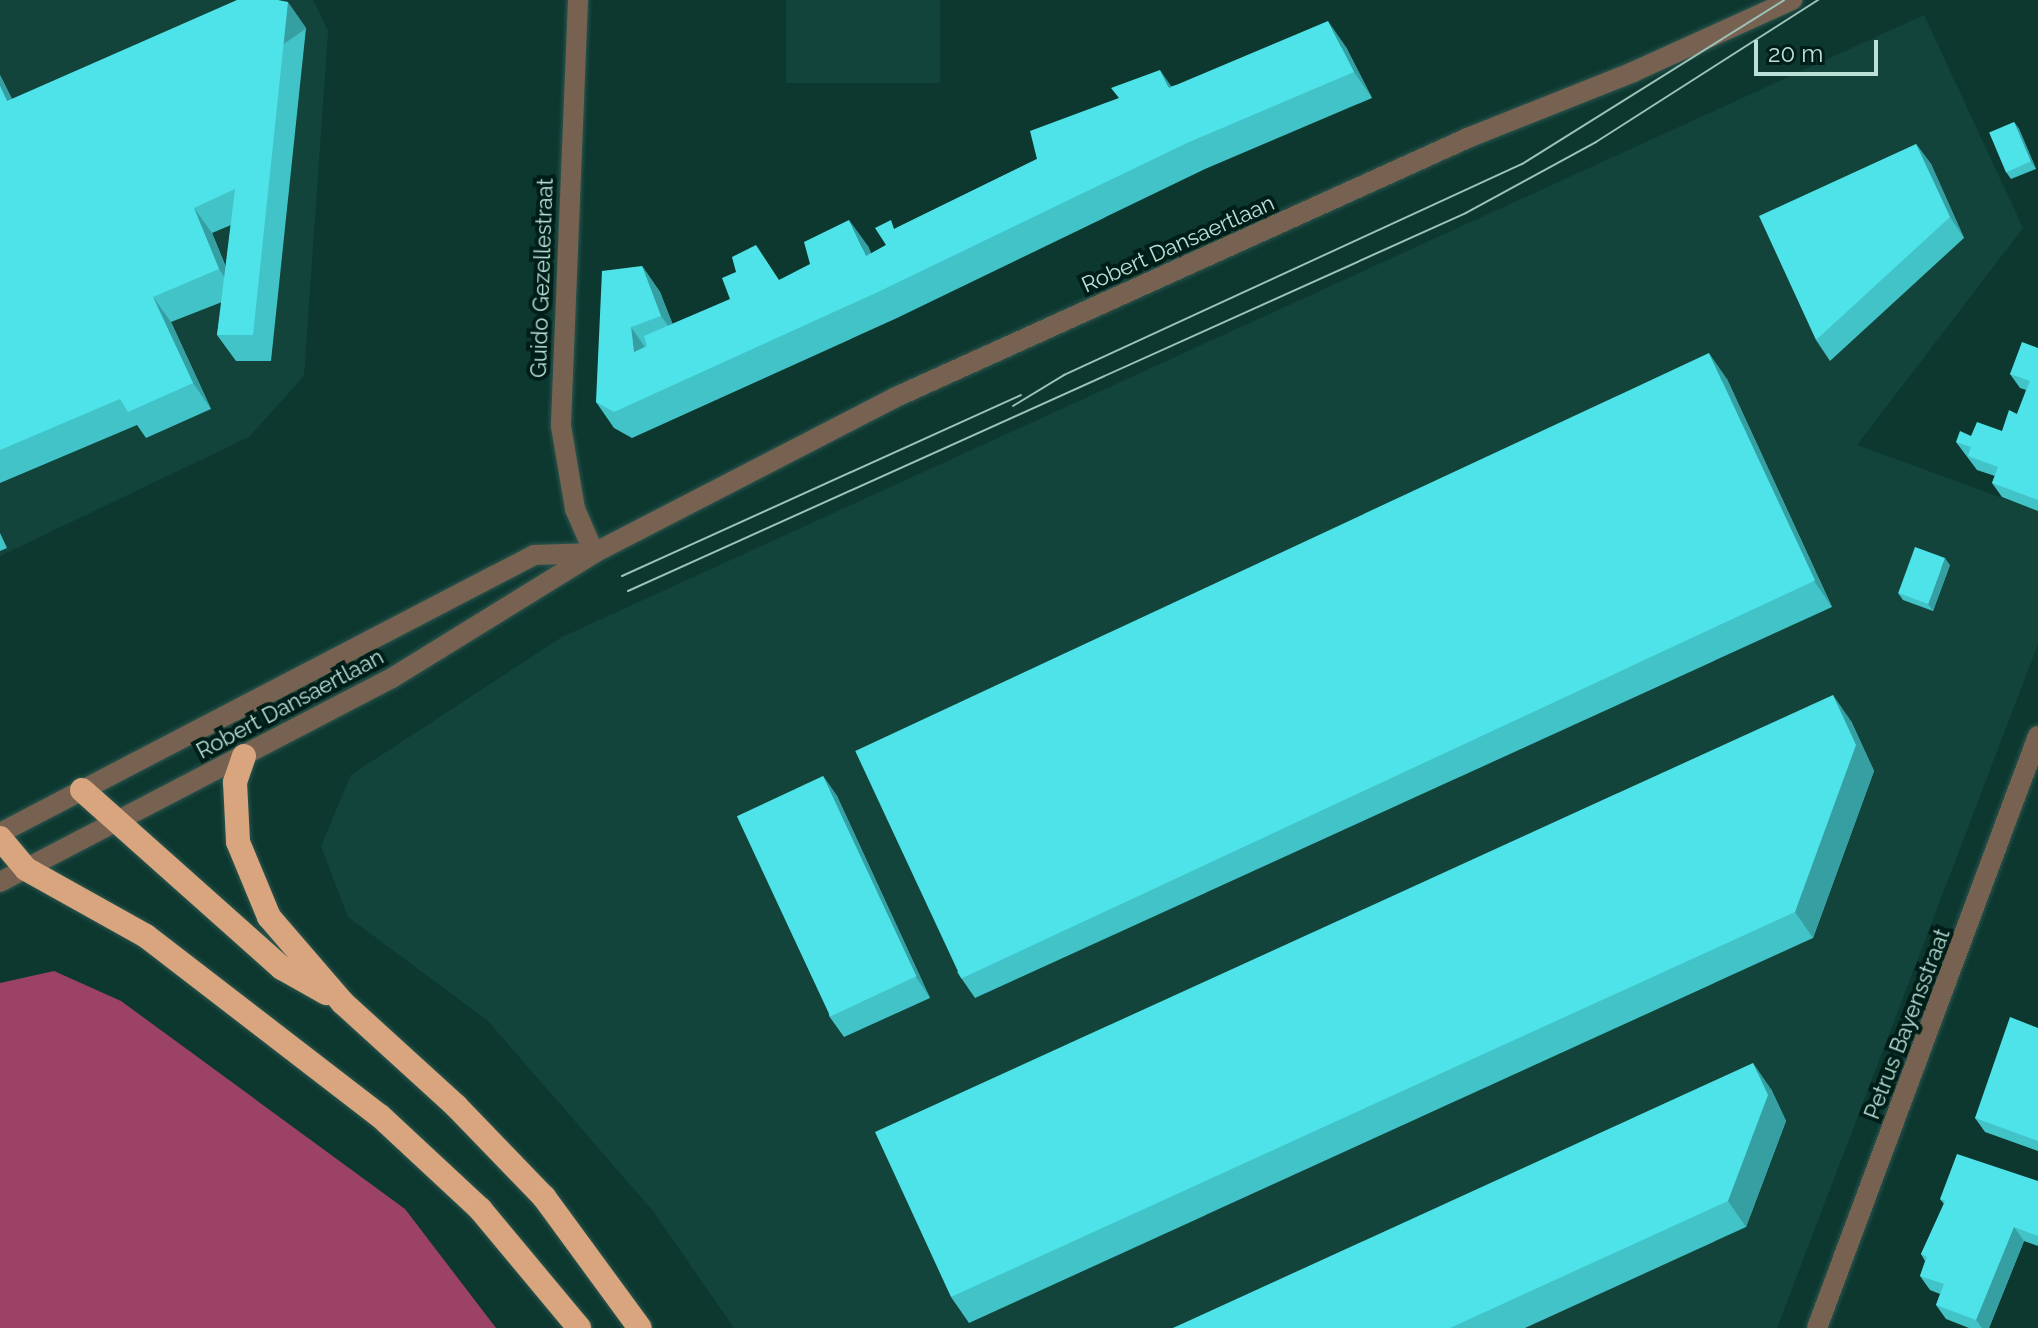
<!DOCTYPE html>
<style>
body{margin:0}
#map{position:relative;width:2038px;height:1328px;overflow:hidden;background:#0d3830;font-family:Raleway,sans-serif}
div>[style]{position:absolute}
.built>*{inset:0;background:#12443b;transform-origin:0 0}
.forest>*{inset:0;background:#9c4365}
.roads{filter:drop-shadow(0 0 2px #2c564e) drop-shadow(0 0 2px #2c564e)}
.minor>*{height:20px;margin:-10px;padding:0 10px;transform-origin:10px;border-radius:10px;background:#776252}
.highway>*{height:24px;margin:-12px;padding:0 12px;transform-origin:12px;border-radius:12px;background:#d9a57e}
.tram>*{height:2px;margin:-1px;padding:0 1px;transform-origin:1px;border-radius:1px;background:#9cc2b9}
.wall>*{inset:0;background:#42c3c8}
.shaded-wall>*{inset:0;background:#369fa2;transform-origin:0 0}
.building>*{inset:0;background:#4de3e8;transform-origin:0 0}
span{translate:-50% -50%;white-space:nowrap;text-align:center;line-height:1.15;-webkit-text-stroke:8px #001e18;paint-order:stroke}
.street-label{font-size:22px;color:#bbe0d7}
.scale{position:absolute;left:1754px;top:40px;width:124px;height:36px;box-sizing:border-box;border:4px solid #bbe0d7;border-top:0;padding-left:10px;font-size:24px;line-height:28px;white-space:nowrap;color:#bbe0d7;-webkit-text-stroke:6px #001e18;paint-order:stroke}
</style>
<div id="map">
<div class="built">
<div style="clip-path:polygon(0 0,313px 0,328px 31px,304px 376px,249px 437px,0 556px)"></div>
<div style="left:786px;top:0;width:154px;height:83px"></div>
<div style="clip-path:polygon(1924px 15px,2023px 228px,1857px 445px,2038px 511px,2038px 644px,1777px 1328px,734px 1328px,653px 1211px,488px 1021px,348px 917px,321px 846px,351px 775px,562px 637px)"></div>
</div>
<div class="forest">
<div style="clip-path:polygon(54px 971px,121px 1001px,405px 1209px,496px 1328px,0 1328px,0 983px)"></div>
</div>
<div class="roads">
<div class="minor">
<div style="left:578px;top:0;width:426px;rotate:92.3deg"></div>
<div style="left:561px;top:426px;width:84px;rotate:80.4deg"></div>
<div style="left:575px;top:509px;width:48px;rotate:66.6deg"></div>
<div style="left:0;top:833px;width:602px;rotate:-27.5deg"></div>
<div style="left:534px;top:555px;width:60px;rotate:-1.9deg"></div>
<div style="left:0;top:882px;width:442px;rotate:-27.5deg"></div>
<div style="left:392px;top:678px;width:238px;rotate:-31.7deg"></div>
<div style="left:594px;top:553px;width:340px;rotate:-27.3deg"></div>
<div style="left:896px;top:397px;width:630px;rotate:-24.37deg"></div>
<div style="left:1470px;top:137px;width:175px;rotate:-21.7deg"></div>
<div style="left:1633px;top:72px;width:175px;rotate:-24.4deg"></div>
<div style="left:1817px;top:1328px;width:632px;rotate:-69.53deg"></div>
</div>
<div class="highway">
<div style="left:244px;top:756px;width:28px;rotate:109deg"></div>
<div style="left:235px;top:782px;width:60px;rotate:87.1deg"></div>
<div style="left:238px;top:842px;width:81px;rotate:67.5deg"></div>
<div style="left:269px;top:917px;width:113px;rotate:49.3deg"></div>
<div style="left:343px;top:1003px;width:153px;rotate:42.3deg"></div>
<div style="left:456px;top:1106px;width:127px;rotate:46deg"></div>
<div style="left:544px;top:1197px;width:162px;rotate:53.8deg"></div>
<div style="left:82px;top:790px;width:268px;rotate:41.7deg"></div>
<div style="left:282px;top:968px;width:51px;rotate:29.6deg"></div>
<div style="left:0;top:838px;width:40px;rotate:50deg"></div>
<div style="left:26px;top:869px;width:137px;rotate:29.2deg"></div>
<div style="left:146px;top:936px;width:295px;rotate:37.6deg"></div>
<div style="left:380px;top:1116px;width:137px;rotate:42.9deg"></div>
<div style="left:480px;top:1209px;width:155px;rotate:50.2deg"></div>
</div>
</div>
<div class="tram">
<div style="left:1013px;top:406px;width:60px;rotate:-31.3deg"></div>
<div style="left:1064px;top:375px;width:504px;rotate:-24.74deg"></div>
<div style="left:1522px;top:164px;width:309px;rotate:-32deg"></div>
<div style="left:622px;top:576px;width:438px;rotate:-24.4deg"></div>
<div style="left:628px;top:591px;width:919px;rotate:-24.28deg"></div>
<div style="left:1466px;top:213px;width:148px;rotate:-28.6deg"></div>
<div style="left:1596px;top:142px;width:264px;rotate:-32.6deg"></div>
</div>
<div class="wall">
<div style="clip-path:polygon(evenodd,306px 28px,271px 361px,236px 361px,217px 335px,222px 302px,171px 322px,211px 409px,146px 438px,137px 425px,0 483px,0 75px,12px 99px,306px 28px,231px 225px,226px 267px,212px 233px,231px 225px)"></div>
<div style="clip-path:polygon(1346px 47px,1372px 98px,1205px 169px,897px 318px,632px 438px,614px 428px,596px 402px,642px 266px,660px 292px,672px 324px,779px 280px,868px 246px,871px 254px,886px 245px,896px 228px,1037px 159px,1119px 98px)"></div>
<div style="clip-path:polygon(2014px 122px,2019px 129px,2036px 169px,2011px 179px,2006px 172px)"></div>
<div style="clip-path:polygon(1916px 144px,1931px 164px,1964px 238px,1830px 361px,1816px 340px)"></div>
<div style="clip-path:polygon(2038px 348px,2038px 511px,2002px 497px,1992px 483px,1995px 476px,1977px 470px,1956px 442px,1971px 436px,2002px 431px,2017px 414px,2026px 390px,2020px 388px,2010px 374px)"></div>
<div style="clip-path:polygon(1727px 379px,1832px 607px,975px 998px,957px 972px)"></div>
<div style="clip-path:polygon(0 533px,7px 548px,0 551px)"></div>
<div style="clip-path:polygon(1950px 565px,1933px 611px,1903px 600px,1898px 593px)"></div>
<div style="clip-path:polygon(1851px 721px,1874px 771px,1813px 938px,969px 1323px,951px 1297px)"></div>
<div style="clip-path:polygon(823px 776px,837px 796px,930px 998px,844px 1037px,829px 1016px)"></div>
<div style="clip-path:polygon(2038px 1028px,2038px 1151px,1985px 1132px,1975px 1118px)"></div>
<div style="clip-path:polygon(1771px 1089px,1786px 1121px,1746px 1227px,1525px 1328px,1173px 1328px)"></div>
<div style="clip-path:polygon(2038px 1181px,2038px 1246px,2024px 1241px,1989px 1328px,1969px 1328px,1946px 1319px,1936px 1305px,1940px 1294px,1930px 1290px,1920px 1276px,1925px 1261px,1921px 1254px,1944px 1204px,1940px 1199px)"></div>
</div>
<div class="shaded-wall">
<div style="left:288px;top:2px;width:32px;height:335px;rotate:55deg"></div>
<div style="clip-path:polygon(1328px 21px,1346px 47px,1372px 98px,1354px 72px)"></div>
<div style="clip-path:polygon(1160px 70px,1178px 96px,1169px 88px)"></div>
<div style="clip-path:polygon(0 75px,26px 127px,7px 101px,0 86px)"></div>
<div style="clip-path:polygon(2014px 122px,2019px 129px,2036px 169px,2031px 162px)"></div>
<div style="clip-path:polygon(1916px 144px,1931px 164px,1964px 238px,1950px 217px)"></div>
<div style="clip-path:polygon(194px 208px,212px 233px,237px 295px,219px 269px)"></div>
<div style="clip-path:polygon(849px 220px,868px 246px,884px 282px,866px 256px)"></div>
<div style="clip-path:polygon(642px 266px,660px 292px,680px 342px,661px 316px)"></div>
<div style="clip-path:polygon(153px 297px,171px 322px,211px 409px,193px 383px)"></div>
<div style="clip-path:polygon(631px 327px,649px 353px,634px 352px)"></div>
<div style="clip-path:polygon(1709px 353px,1727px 379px,1832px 607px,1814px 581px)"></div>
<div style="clip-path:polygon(1945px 558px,1950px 565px,1933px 611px,1928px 604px)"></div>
<div style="clip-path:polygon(1833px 695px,1851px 721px,1874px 771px,1813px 938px,1795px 912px)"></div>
<div style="clip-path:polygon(823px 776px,837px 796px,930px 998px,916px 977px)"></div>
<div style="clip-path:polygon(1753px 1063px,1771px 1089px,1786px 1121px,1746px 1227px,1728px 1201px)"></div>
<div style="clip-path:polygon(2014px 1227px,2024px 1241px,1989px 1328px,1982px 1328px,1976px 1320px)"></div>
</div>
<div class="building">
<div style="clip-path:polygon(237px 0,278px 0,288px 2px,253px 335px,217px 335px,235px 189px,194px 208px,219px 269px,153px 297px,193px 383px,128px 412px,120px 399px,0 450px,0 86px,7px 101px)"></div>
<div style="clip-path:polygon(1328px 21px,1354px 72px,1187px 143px,878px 292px,614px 412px,596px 402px,602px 271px,642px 266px,661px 316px,631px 327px,634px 352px,647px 346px,644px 336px,730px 299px,722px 278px,736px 272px,732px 257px,756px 245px,779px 280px,810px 264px,804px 242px,849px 220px,866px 256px,886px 245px,875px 228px,891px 220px,894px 229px,1037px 159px,1030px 131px,1119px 98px,1111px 88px,1160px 70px,1169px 88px)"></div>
<div style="left:2014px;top:122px;width:43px;height:27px;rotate:67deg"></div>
<div style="clip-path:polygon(1916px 144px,1950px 217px,1816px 340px,1759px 216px)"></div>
<div style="clip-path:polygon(2022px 342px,2038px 348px,2038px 500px,1992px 483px,1998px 467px,1968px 456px,1971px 447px,1956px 442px,1960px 431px,1971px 436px,1977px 422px,2002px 431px,2009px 410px,2017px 414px,2030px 381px,2010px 374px)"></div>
<div style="left:1709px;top:353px;width:251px;height:942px;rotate:65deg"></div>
<div style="left:1915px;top:547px;width:32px;height:49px;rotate:20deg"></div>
<div style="clip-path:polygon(1833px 695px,1856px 745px,1795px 912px,951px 1297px,875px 1132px)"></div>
<div style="left:823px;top:776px;width:221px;height:95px;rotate:65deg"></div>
<div style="clip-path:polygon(2010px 1017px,2038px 1028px,2038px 1141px,1975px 1118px)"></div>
<div style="clip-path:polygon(1753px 1063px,1768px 1095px,1728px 1201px,1450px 1328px,1173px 1328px)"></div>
<div style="clip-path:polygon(1957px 1154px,2038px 1181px,2038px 1236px,2014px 1227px,1976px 1320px,1936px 1305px,1944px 1284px,1920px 1276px,1927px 1257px,1921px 1254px,1945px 1201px,1940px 1199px)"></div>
</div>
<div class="street-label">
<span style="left:1178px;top:244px;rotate:-24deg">Robert Dansaertlaan</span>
<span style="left:542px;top:278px;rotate:-88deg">Guido Gezellestraat</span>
<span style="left:290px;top:704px;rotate:-28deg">Robert Dansaertlaan</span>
<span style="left:1907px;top:1024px;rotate:-69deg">Petrus Bayensstraat</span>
</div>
<div class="scale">20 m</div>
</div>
